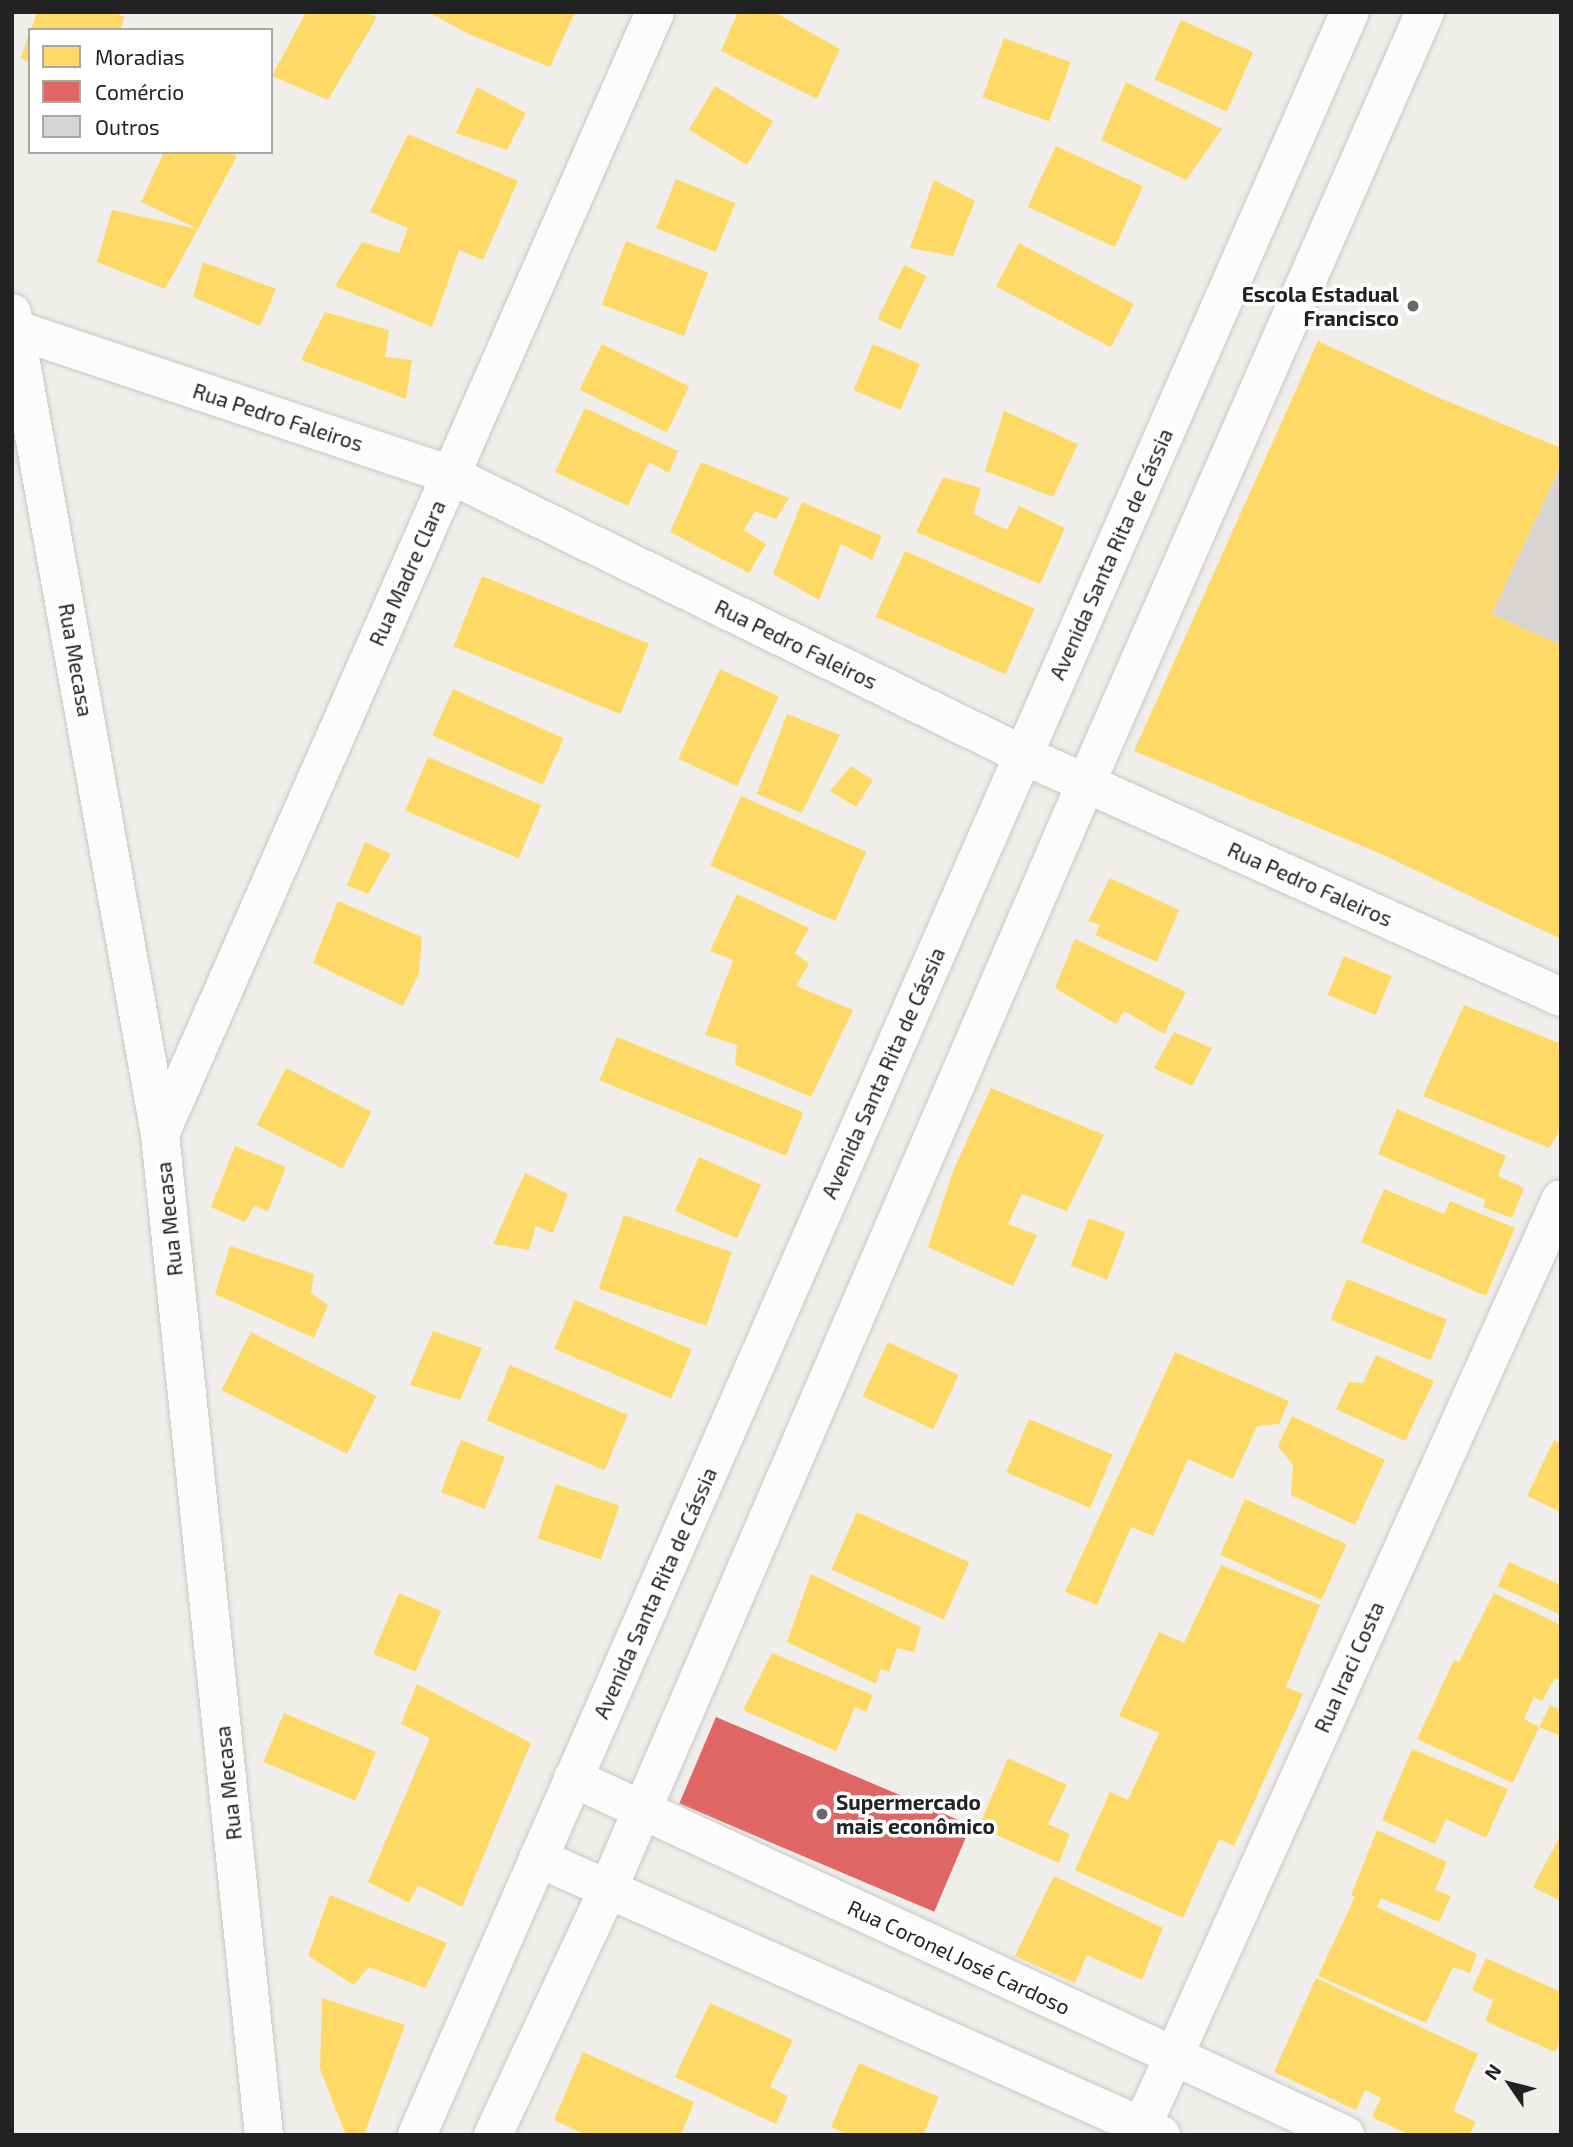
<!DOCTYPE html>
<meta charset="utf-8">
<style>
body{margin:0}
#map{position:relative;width:1573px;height:2147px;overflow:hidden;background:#f0eeeb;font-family:"Exo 2",sans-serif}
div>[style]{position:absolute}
.homes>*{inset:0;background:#ffd966;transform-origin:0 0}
.shops>*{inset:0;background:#e06666;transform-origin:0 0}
.building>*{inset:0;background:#d7d4d2}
.roads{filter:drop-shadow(0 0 2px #c9c8c7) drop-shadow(0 0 2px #c9c8c7)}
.minor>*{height:38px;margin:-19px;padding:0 19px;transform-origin:19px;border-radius:19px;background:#fdfcfc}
.dots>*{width:19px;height:19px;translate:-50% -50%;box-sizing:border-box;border:4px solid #fff;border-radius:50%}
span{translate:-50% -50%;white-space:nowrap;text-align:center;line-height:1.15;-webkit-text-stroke:7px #fff;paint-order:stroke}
.poi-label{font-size:21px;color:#222;font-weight:700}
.right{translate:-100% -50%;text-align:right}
.left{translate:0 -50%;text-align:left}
.street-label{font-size:21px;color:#222}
.frame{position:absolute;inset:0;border:14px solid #222;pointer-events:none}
.legend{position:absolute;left:28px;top:28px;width:245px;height:126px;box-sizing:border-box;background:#fff;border:2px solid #a7a7a7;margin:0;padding:9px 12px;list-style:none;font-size:21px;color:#222}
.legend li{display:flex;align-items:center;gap:14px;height:35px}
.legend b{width:35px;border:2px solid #a7a7a7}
.north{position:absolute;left:1475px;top:2049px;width:70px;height:70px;-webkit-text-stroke:5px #fff;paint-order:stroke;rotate:305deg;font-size:19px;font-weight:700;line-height:28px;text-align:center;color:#222}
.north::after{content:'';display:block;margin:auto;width:24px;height:32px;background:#222;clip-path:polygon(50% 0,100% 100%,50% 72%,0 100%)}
</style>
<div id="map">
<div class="homes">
<div style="clip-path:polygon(37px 12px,112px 12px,125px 17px,120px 30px,31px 30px)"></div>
<div style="clip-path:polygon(306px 12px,366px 12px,377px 17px,328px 100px,272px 76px)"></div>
<div style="clip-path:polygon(428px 12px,575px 12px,550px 67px,471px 35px)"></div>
<div style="clip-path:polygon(738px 12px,774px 12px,840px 49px,817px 99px,721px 51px)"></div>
<div style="left:1181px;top:20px;width:79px;height:65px;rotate:24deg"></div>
<div style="clip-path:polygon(29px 33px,30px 33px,30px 63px,21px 58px)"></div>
<div style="left:1004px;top:38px;width:71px;height:63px;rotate:20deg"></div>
<div style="clip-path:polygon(1126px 82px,1222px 129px,1186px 180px,1101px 140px)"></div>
<div style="left:715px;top:86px;width:68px;height:51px;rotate:31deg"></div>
<div style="clip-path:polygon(477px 87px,526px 113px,507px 150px,456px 133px)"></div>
<div style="clip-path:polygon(408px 134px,518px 181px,483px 260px,459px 250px,432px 327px,335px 286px,362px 242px,399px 253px,408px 228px,370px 212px)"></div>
<div style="left:1056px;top:146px;width:96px;height:67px;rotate:25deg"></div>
<div style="clip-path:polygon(164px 152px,229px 152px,237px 156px,198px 229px,165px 289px,97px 262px,112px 210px,198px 229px,141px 202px)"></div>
<div style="left:676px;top:179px;width:64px;height:53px;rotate:22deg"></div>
<div style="clip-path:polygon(934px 180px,975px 201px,953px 256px,910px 248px)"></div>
<div style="left:626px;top:241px;width:88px;height:68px;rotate:21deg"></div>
<div style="left:1019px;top:243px;width:130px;height:49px;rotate:28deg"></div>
<div style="clip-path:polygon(203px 262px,276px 289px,260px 326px,193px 297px)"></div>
<div style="left:904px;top:265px;width:25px;height:60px;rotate:26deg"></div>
<div style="clip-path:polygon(325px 312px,389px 330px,385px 357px,412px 360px,406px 399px,301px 360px)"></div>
<div style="clip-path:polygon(1318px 341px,1435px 396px,1561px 448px,1561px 465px,1492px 614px,1561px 645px,1561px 939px,1379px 853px,1134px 751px)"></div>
<div style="left:602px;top:344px;width:97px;height:51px;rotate:26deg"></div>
<div style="left:873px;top:344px;width:51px;height:50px;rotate:23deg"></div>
<div style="clip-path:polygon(585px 408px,678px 451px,669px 473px,649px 462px,628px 506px,555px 472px)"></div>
<div style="clip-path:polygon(1004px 411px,1078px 444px,1053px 497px,985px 471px)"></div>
<div style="clip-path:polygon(701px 462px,789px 498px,776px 519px,755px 511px,744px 530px,766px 544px,749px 573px,670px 532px)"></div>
<div style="clip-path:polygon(943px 477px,981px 488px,973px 514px,1007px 530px,1019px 506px,1065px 528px,1040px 584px,916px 532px)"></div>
<div style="clip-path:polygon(802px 502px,882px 536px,872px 560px,841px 544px,819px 600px,773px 574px)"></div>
<div style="left:905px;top:551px;width:142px;height:72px;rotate:24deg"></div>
<div style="left:482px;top:576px;width:180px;height:76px;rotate:22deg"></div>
<div style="left:720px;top:669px;width:65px;height:99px;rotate:25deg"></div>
<div style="left:453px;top:689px;width:121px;height:51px;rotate:24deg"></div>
<div style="clip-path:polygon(787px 714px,840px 735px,802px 813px,757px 794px)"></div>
<div style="left:428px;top:757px;width:123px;height:58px;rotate:23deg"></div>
<div style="clip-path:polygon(851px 766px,873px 780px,856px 807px,830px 791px)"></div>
<div style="left:741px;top:796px;width:137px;height:76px;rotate:24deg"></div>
<div style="clip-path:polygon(365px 842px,391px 854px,368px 894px,347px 885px)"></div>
<div style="clip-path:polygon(1110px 878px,1179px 910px,1157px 962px,1095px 935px,1100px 925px,1088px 921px)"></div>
<div style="clip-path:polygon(737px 894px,809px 928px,795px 953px,809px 964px,796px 986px,853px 1010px,811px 1097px,735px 1065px,737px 1045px,705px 1035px,733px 960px,710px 951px)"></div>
<div style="clip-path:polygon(338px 901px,422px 937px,419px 973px,403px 1006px,313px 963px)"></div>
<div style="clip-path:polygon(1075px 939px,1186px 992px,1164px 1034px,1124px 1011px,1116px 1024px,1055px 988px)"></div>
<div style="left:1344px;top:956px;width:52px;height:42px;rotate:23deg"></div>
<div style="clip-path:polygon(1464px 1005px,1561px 1044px,1561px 1129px,1549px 1148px,1423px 1096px)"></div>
<div style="clip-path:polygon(1174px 1032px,1212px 1048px,1192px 1086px,1154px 1068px)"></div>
<div style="left:617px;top:1037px;width:201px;height:47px;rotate:22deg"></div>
<div style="left:286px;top:1068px;width:96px;height:64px;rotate:27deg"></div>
<div style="clip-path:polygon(991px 1088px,1104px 1135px,1067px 1211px,1022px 1194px,1008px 1224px,1037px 1235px,1013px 1286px,928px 1247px,954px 1169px)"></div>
<div style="clip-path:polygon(1397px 1109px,1506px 1156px,1498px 1176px,1524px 1188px,1512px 1218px,1483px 1207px,1486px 1200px,1378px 1154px)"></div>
<div style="clip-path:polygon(235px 1146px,286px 1167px,268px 1211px,254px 1206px,245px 1222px,211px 1207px)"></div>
<div style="left:699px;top:1157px;width:68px;height:59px;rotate:24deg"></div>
<div style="clip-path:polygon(525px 1173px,568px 1194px,553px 1233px,536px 1226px,529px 1250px,493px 1244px)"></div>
<div style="clip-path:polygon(1384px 1189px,1444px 1214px,1450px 1201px,1515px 1228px,1486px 1296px,1361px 1242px)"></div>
<div style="left:624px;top:1215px;width:114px;height:78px;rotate:19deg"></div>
<div style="left:1089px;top:1218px;width:39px;height:51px;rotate:21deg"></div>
<div style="clip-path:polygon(230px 1246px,314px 1274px,311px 1293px,328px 1305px,314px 1338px,215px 1294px)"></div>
<div style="left:1347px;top:1279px;width:108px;height:44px;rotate:22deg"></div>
<div style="left:575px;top:1300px;width:127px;height:53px;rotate:23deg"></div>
<div style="clip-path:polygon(433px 1331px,482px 1348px,460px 1400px,410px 1385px)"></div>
<div style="left:251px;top:1332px;width:141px;height:65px;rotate:27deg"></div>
<div style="left:888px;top:1342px;width:78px;height:60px;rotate:25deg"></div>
<div style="clip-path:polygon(1175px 1352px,1289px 1401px,1279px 1424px,1257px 1426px,1233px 1479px,1188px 1459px,1153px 1536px,1131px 1527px,1097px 1605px,1065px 1592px)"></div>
<div style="clip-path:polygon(1376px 1355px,1434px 1381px,1405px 1441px,1336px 1409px,1349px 1382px,1363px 1383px)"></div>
<div style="left:510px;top:1365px;width:128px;height:60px;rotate:23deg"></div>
<div style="clip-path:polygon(1292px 1416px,1385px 1460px,1355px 1525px,1291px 1495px,1293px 1465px,1278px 1446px)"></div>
<div style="left:1029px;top:1419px;width:91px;height:58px;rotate:23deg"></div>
<div style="left:461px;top:1440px;width:47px;height:56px;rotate:21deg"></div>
<div style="clip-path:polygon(1554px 1440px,1561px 1444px,1561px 1512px,1527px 1496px)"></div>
<div style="left:556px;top:1484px;width:67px;height:57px;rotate:19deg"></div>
<div style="left:1245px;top:1499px;width:111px;height:61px;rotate:24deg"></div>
<div style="left:857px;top:1512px;width:123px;height:63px;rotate:24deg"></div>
<div style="clip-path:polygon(1509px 1562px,1561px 1585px,1561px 1615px,1498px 1586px)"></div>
<div style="clip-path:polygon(1221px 1565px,1320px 1605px,1286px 1687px,1303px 1694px,1234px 1846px,1219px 1839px,1183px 1918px,1075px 1870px,1110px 1792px,1128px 1800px,1159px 1733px,1119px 1716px,1159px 1632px,1184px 1643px)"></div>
<div style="clip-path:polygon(811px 1574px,921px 1627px,914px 1652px,897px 1648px,889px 1672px,880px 1669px,876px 1684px,787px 1642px)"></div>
<div style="left:399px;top:1593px;width:46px;height:66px;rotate:23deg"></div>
<div style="clip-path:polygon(1494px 1593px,1561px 1625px,1561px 1680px,1555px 1678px,1542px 1701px,1534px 1697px,1524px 1719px,1539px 1727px,1513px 1783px,1417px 1739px,1454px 1660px,1459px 1662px)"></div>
<div style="clip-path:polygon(772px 1653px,873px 1695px,866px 1712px,855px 1707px,836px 1751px,743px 1710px)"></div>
<div style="clip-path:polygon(417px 1684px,531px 1743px,462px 1907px,418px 1885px,409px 1903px,368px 1882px,430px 1738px,401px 1724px)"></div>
<div style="clip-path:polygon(1550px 1705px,1561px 1710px,1561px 1736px,1539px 1727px)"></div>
<div style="left:284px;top:1713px;width:100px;height:53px;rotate:23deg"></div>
<div style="clip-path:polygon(1412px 1749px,1508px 1789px,1486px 1838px,1446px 1819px,1435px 1844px,1382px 1820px)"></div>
<div style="clip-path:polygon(1008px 1758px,1067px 1785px,1048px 1824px,1070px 1834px,1059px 1863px,979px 1827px)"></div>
<div style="clip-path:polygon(1377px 1830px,1447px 1862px,1435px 1890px,1451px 1896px,1439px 1922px,1381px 1898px,1377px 1907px,1477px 1954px,1470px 1973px,1453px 1967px,1426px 2023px,1318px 1976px,1355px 1897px,1351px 1895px)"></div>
<div style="clip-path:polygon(1561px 1834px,1561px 1901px,1533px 1887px)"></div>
<div style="clip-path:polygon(1054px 1876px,1163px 1928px,1142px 1980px,1087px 1955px,1075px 1983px,1015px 1956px)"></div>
<div style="clip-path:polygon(330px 1895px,447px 1943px,425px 1988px,369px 1967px,354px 1985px,308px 1956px)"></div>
<div style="clip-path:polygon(1486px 1958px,1561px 1992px,1561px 2040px,1555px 2052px,1485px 2021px,1493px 2000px,1472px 1990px)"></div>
<div style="clip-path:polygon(1316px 1978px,1478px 2054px,1453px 2111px,1476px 2122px,1469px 2135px,1410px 2135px,1372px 2117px,1381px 2098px,1365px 2090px,1356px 2110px,1274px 2072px)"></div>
<div style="clip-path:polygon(322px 1998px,405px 2025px,364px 2135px,346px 2135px,320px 2069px)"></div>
<div style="clip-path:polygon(710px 2003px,793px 2040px,770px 2087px,788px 2096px,776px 2124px,675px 2077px)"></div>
<div style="clip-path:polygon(583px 2052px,694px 2102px,681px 2135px,586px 2135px,554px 2120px)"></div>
<div style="clip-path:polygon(859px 2063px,939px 2097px,923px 2135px,849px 2135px,831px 2127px)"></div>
</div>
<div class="shops">
<div style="left:716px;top:1717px;width:277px;height:94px;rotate:23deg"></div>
</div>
<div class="building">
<div style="clip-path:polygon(1561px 465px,1561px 645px,1492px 614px)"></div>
</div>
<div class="roads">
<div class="minor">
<div style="left:12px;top:313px;width:834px;rotate:79.78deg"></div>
<div style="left:160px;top:1134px;width:1006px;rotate:84.07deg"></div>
<div style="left:17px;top:330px;width:458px;rotate:18.5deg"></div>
<div style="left:451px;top:475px;width:637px;rotate:26.08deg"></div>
<div style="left:1023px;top:755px;width:590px;rotate:24.22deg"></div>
<div style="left:160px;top:1134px;width:1226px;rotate:-66.19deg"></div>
<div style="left:573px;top:1778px;width:851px;rotate:24.82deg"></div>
<div style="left:538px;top:1858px;width:682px;rotate:23.97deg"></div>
<div style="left:417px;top:2135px;width:2319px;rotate:-66.28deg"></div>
<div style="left:493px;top:2135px;width:272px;rotate:-64.9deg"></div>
<div style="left:608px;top:1889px;width:1205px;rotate:-66.63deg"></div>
<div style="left:1086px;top:783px;width:842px;rotate:-66.27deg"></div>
<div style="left:1138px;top:2135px;width:1027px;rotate:-65.68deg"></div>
</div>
</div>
<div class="dots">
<div style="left:1413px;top:306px;background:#6a6968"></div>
<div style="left:822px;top:1814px;background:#6a6968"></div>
</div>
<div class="poi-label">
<span class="right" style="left:1399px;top:306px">Escola Estadual<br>Francisco</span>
<span class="left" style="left:836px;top:1814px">Supermercado<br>mais econômico</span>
</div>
<div class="street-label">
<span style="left:278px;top:417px;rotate:18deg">Rua Pedro Faleiros</span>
<span style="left:1111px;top:554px;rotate:-66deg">Avenida Santa Rita de Cássia</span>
<span style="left:407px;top:573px;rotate:-66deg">Rua Madre Clara</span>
<span style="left:796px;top:644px;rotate:26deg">Rua Pedro Faleiros</span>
<span style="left:76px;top:660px;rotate:80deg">Rua Mecasa</span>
<span style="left:1310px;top:884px;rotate:24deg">Rua Pedro Faleiros</span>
<span style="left:883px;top:1073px;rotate:-66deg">Avenida Santa Rita de Cássia</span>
<span style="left:169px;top:1219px;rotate:-96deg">Rua Mecasa</span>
<span style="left:655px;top:1593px;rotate:-66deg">Avenida Santa Rita de Cássia</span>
<span style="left:1349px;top:1667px;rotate:-66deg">Rua Iraci Costa</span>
<span style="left:228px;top:1783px;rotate:-96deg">Rua Mecasa</span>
<span style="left:959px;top:1957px;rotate:25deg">Rua Coronel José Cardoso</span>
</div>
<div class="frame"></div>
<ul class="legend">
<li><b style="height:19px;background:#ffd966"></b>Moradias</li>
<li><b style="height:19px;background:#e06666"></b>Comércio</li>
<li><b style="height:19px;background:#d7d4d2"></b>Outros</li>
</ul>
<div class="north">N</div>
</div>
